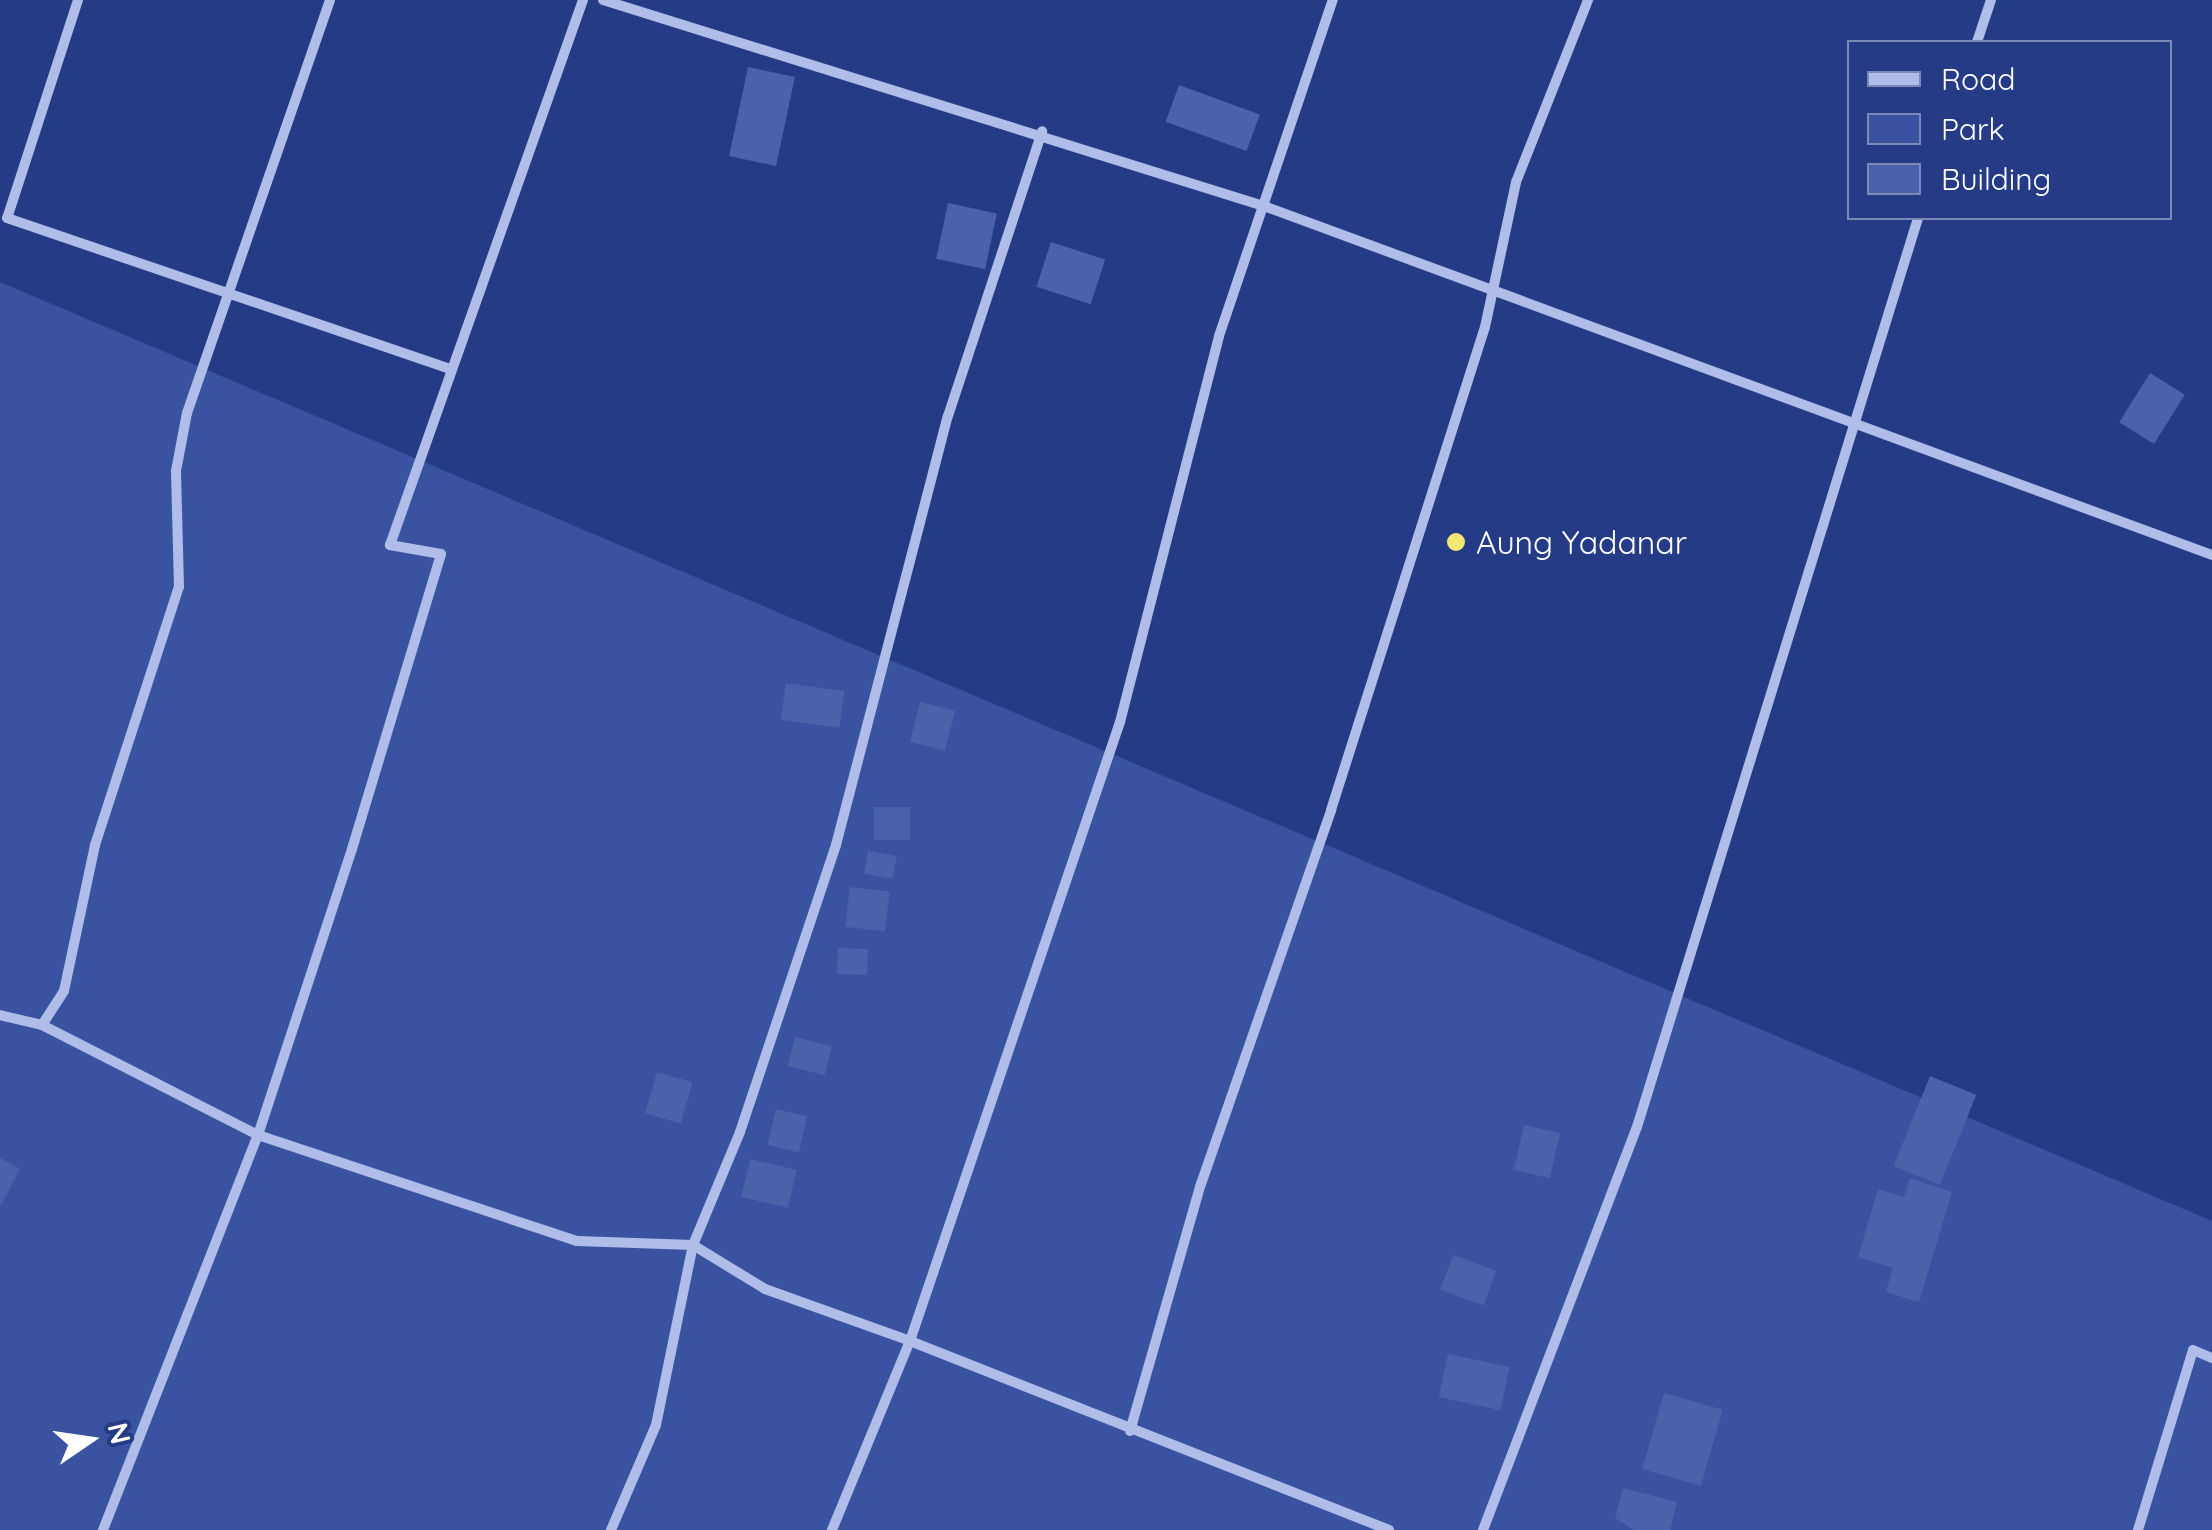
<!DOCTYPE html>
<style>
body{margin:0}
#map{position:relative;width:2212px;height:1530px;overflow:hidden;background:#253b85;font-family:Quicksand,sans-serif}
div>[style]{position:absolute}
.green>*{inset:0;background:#3a53a1}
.building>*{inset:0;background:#4a62aa;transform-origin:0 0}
.minor>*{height:10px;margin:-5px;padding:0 5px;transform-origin:5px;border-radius:5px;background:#afbde8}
.dots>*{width:28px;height:28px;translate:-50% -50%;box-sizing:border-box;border:5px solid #253b85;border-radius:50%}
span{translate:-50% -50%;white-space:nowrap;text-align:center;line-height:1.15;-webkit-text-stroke:8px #253b85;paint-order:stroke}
.poi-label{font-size:32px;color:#fff}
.left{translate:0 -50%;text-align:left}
.legend{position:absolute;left:1847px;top:40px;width:325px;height:180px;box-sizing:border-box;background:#253b85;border:2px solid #7c89b6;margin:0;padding:12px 18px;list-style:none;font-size:30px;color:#fff}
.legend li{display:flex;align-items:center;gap:20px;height:50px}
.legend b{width:50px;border:2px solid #7c89b6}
.north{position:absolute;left:40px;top:1390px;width:100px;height:100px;-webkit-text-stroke:8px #253b85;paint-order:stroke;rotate:77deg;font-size:28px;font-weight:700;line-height:40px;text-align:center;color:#fff}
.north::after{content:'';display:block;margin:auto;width:35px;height:45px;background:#fff;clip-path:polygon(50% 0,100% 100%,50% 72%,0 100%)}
</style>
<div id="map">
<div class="green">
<div style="clip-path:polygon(0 282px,2212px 1221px,2212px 1530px,0 1530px)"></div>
</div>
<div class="building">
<div style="left:748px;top:67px;width:48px;height:91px;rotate:12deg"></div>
<div style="left:1179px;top:85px;width:86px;height:39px;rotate:20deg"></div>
<div style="left:948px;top:203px;width:50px;height:57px;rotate:12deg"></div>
<div style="left:1051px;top:242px;width:57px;height:47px;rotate:18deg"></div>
<div style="left:2150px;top:373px;width:41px;height:58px;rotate:32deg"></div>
<div style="left:786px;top:683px;width:59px;height:37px;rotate:8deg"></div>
<div style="left:920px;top:702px;width:36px;height:41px;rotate:14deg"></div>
<div style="left:874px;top:807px;width:36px;height:33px"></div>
<div style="left:868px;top:851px;width:29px;height:23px;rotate:10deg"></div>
<div style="left:850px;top:887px;width:40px;height:40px;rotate:7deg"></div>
<div style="left:838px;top:948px;width:30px;height:26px;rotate:2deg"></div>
<div style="left:795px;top:1037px;width:38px;height:30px;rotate:14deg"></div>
<div style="left:657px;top:1072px;width:37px;height:43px;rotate:16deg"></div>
<div style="left:1930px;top:1076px;width:50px;height:97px;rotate:22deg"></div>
<div style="left:776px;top:1109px;width:32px;height:37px;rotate:13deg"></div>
<div style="left:1524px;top:1125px;width:37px;height:46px;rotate:13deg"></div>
<div style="clip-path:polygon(0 1158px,20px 1169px,0 1207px)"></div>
<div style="left:750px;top:1159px;width:48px;height:39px;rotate:13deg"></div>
<div style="clip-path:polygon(1910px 1178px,1952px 1192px,1919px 1302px,1886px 1292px,1893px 1268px,1858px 1257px,1878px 1189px,1904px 1197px)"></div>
<div style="left:1453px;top:1255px;width:46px;height:37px;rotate:20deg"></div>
<div style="left:1448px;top:1354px;width:63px;height:44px;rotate:12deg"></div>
<div style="left:1664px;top:1393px;width:61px;height:79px;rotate:16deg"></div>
<div style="clip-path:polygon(1623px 1488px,1677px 1502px,1670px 1530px,1634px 1530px,1615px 1518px)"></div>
</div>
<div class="minor">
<div style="left:78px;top:0;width:229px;rotate:108deg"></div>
<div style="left:7px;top:218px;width:469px;rotate:18.8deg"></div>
<div style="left:603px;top:0;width:692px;rotate:17.31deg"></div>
<div style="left:1264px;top:206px;width:1010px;rotate:20.21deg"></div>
<div style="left:1977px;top:42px;width:44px;rotate:-71.6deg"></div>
<div style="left:0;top:1015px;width:43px;rotate:13.4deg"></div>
<div style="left:42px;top:1025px;width:242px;rotate:27deg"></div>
<div style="left:258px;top:1135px;width:336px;rotate:18.4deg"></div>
<div style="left:577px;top:1241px;width:116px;rotate:2deg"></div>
<div style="left:693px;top:1245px;width:84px;rotate:31.4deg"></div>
<div style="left:765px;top:1289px;width:154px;rotate:19.7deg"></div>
<div style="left:910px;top:1341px;width:654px;rotate:-71.26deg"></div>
<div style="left:1120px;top:722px;width:398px;rotate:-75.6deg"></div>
<div style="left:1219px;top:336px;width:355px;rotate:-71.3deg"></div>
<div style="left:42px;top:1025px;width:40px;rotate:-57.1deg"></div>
<div style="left:64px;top:991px;width:149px;rotate:-78deg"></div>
<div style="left:95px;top:845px;width:271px;rotate:-72deg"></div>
<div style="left:179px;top:587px;width:116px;rotate:-91.5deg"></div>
<div style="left:176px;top:471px;width:59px;rotate:-79.3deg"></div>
<div style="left:187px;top:413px;width:437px;rotate:-70.9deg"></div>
<div style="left:1130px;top:1431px;width:257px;rotate:-74deg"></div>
<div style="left:1201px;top:1184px;width:396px;rotate:-70.8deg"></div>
<div style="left:1331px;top:810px;width:507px;rotate:-72.32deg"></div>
<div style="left:1485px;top:327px;width:148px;rotate:-77.9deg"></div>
<div style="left:1516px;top:182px;width:196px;rotate:-68.4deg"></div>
<div style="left:103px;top:1530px;width:424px;rotate:-68.6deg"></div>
<div style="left:258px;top:1135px;width:301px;rotate:-71.8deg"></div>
<div style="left:352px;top:849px;width:308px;rotate:-73.2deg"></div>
<div style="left:441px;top:554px;width:52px;rotate:-170deg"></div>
<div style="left:390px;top:545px;width:578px;rotate:-70.5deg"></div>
<div style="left:611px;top:1530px;width:114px;rotate:-66.8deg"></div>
<div style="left:656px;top:1425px;width:184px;rotate:-78.4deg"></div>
<div style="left:693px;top:1245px;width:122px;rotate:-67.4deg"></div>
<div style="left:740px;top:1132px;width:303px;rotate:-71.5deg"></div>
<div style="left:836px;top:845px;width:443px;rotate:-75.4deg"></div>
<div style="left:948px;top:416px;width:300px;rotate:-71.7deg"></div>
<div style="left:832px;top:1530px;width:204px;rotate:-67.6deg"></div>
<div style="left:910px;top:1341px;width:515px;rotate:21.53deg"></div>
<div style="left:1483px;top:1530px;width:431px;rotate:-69.1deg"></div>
<div style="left:1637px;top:1127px;width:951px;rotate:-72.82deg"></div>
<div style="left:2138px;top:1530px;width:188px;rotate:-73deg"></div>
<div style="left:2193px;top:1350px;width:21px;rotate:23deg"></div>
</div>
<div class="dots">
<div style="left:1456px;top:542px;background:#f1e773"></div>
</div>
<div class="poi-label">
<span class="left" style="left:1476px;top:542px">Aung Yadanar</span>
</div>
<ul class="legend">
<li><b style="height:12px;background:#afbde8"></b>Road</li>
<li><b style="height:28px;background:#3a53a1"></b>Park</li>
<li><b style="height:28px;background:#4a62aa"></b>Building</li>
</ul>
<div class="north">N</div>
</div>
